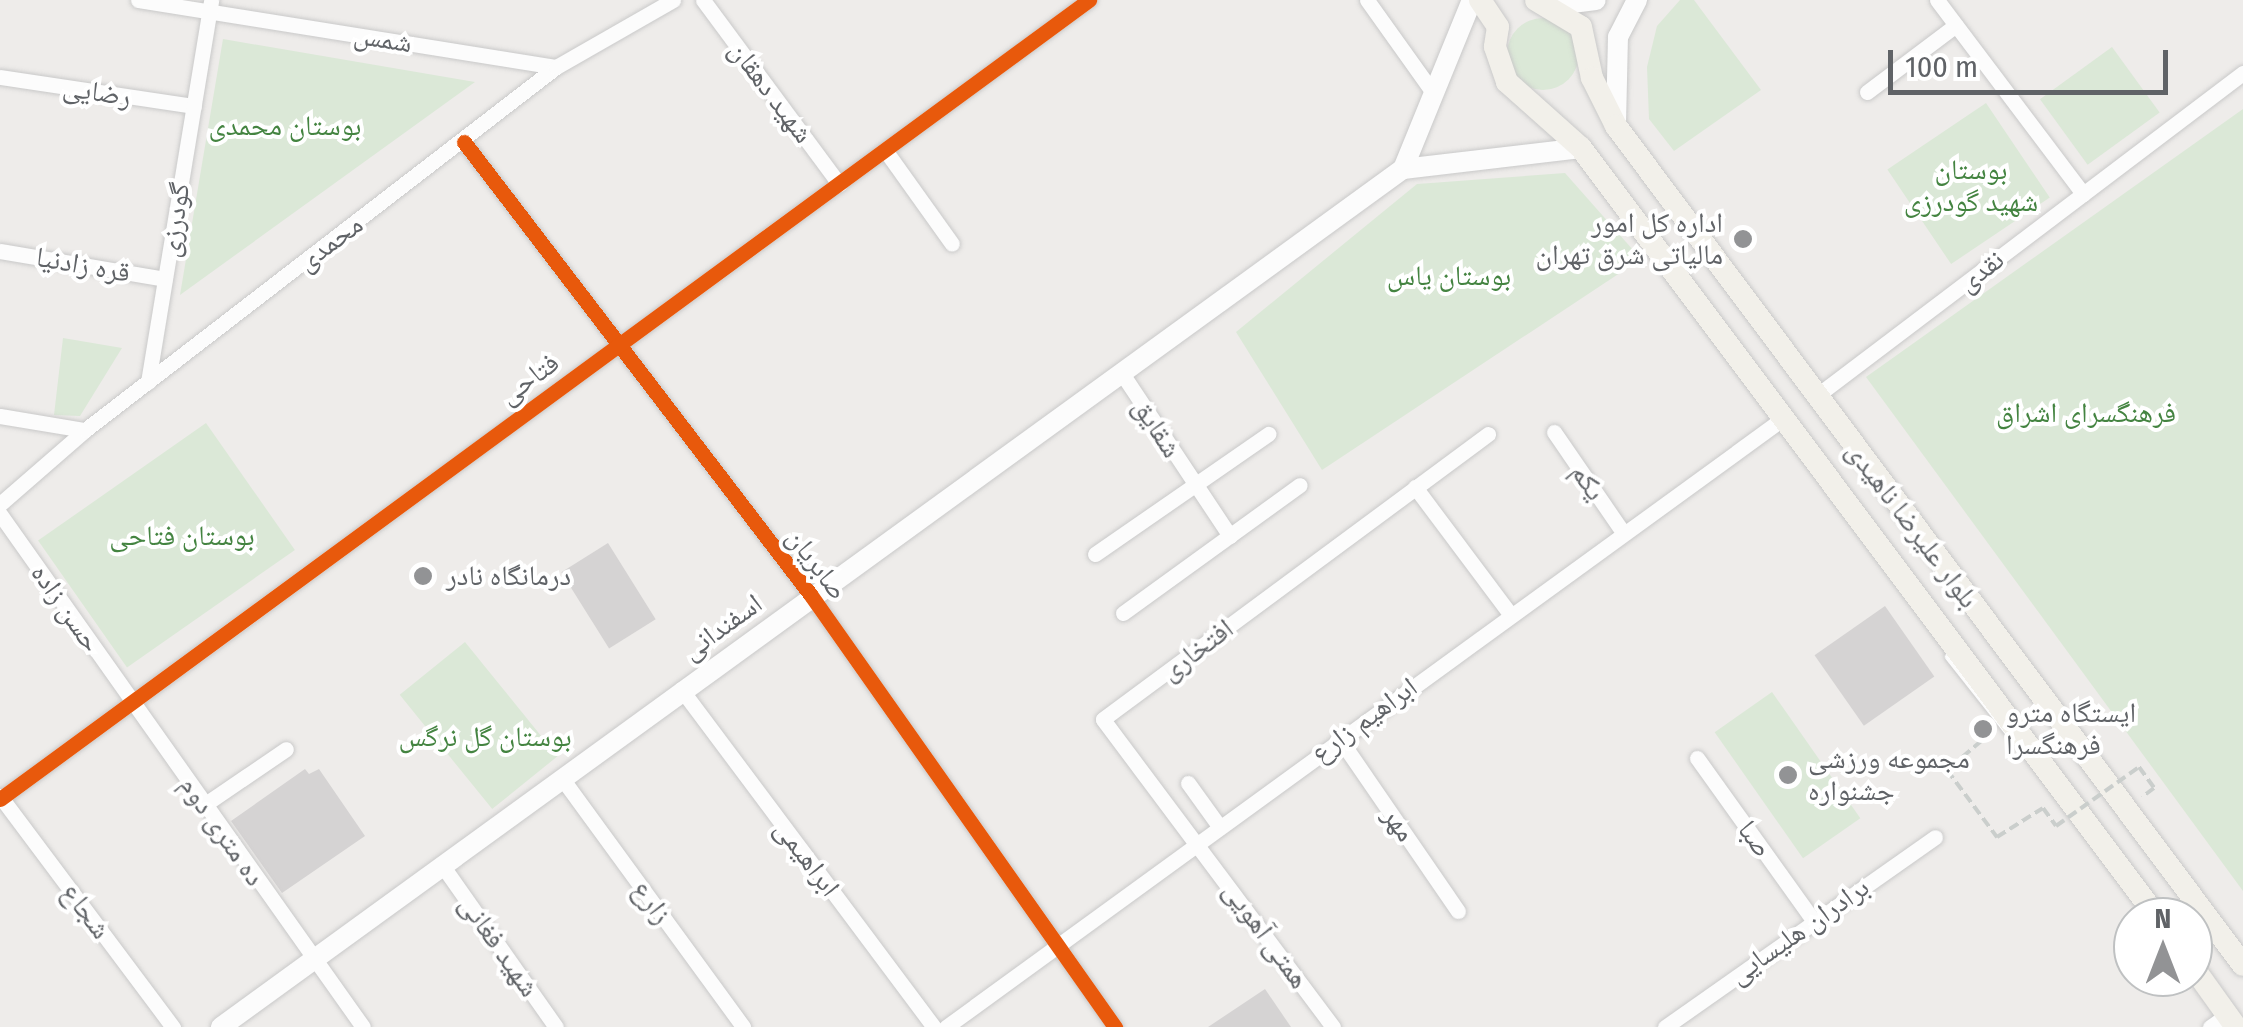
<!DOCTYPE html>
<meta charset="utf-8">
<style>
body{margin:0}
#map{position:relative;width:2243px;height:1027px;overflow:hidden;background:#eeecea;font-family:"Fira Sans Condensed","Noto Naskh Arabic",sans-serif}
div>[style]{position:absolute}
.green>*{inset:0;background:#dbe8d7;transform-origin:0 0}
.round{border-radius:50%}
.building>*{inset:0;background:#d5d3d3;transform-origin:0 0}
.path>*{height:4px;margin-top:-2px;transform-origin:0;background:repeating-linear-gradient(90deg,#cacecc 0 10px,transparent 0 15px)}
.roads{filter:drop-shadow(0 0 2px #c9c9c9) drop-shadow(0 0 2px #c9c9c9)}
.lane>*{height:8px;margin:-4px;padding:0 4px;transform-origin:4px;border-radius:4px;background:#fcfcfc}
.street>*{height:15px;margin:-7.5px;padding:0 7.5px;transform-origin:7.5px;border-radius:7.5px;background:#fcfcfc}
.secondary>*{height:20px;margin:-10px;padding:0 10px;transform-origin:10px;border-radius:10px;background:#fcfcfc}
.primary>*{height:22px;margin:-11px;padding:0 11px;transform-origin:11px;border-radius:11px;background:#f2f0ea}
.path-bridge>*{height:4px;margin-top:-2px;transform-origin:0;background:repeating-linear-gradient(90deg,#cacecc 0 10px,transparent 0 15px)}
.cycleway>*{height:15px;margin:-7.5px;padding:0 7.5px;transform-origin:7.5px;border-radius:7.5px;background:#e8590c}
.dots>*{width:28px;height:28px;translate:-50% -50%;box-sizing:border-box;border:5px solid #fff;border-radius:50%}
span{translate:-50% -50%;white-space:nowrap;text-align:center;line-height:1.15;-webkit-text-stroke:8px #fff;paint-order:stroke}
.street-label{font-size:28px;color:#606367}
.park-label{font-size:28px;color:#448441}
.poi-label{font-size:28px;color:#606367}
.right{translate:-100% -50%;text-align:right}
.left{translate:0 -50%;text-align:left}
.north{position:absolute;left:2113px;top:897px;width:100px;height:100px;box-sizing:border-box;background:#fff;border:2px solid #bfc1c2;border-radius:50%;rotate:0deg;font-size:28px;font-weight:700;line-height:40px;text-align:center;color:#606367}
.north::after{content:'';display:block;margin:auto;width:35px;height:45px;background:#929395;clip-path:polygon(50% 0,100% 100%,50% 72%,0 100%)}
.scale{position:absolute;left:1888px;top:50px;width:280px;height:45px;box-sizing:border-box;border:5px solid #606367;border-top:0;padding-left:12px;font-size:30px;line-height:35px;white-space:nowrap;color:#606367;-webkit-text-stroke:8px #fff;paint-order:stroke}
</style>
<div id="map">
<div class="green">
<div style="clip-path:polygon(1680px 0,1694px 0,1761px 90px,1674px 151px,1649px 119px,1647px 67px,1657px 26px)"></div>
<div class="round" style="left:1507px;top:18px;width:72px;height:72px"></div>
<div style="clip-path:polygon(223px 39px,475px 82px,180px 295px)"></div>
<div style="left:2112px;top:47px;width:81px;height:89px;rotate:54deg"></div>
<div style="left:1986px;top:103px;width:114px;height:119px;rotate:56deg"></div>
<div style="clip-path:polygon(2243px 109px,2243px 891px,1866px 377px)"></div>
<div style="clip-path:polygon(1565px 173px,1641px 259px,1322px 470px,1236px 332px,1417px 184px)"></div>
<div style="clip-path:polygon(63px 338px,122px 348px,80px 416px,54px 415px)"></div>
<div style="left:206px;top:423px;width:155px;height:205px;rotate:55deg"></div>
<div style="left:465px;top:642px;width:147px;height:84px;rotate:51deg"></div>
<div style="left:1772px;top:692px;width:154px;height:70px;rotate:55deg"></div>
</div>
<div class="building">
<div style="left:608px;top:543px;width:90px;height:55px;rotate:58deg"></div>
<div style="left:1885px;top:606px;width:86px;height:86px;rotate:55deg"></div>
<div style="clip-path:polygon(305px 769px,309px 774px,319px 769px,365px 836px,282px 893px,231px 821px)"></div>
<div style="clip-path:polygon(1265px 989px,1291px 1027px,1208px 1027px)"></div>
</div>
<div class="path">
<div style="left:1993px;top:731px;width:60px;rotate:139.7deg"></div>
<div style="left:1947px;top:770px;width:84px;rotate:53.3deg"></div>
<div style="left:1997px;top:837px;width:54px;rotate:-32.2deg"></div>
<div style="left:2043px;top:808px;width:22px;rotate:54deg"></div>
<div style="left:2139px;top:767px;width:26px;rotate:54deg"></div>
<div style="left:2154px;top:788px;width:15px;rotate:143deg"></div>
</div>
<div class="roads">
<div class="lane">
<div style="left:1949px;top:657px;width:105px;rotate:51.6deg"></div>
</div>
<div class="street">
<div style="left:138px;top:0;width:423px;rotate:9.1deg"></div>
<div style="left:703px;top:0;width:229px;rotate:53.5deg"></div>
<div style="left:1367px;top:0;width:115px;rotate:54.5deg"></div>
<div style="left:1937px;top:0;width:243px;rotate:53deg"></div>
<div style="left:0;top:77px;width:196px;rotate:8.5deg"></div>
<div style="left:1867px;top:92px;width:111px;rotate:-37deg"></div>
<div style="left:464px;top:142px;width:569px;rotate:52.57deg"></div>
<div style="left:810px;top:594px;width:530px;rotate:54.84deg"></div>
<div style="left:885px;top:150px;width:115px;rotate:54.5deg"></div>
<div style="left:0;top:251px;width:167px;rotate:9.6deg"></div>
<div style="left:1121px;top:372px;width:197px;rotate:56.4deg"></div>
<div style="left:148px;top:382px;width:387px;rotate:-80.6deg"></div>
<div style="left:1815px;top:397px;width:537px;rotate:-37.13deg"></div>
<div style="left:0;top:416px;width:86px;rotate:9.4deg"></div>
<div style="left:1554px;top:432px;width:120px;rotate:55.5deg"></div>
<div style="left:1415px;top:487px;width:159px;rotate:53.2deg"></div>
<div style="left:0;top:504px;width:113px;rotate:-41deg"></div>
<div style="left:85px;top:430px;width:595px;rotate:-37.62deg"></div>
<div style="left:556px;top:67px;width:135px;rotate:-29.8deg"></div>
<div style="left:0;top:514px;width:628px;rotate:54.72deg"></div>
<div style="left:1095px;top:554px;width:211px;rotate:-34.7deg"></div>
<div style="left:1123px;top:613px;width:218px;rotate:-35.9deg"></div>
<div style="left:681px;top:689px;width:422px;rotate:53.2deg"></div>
<div style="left:1339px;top:738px;width:210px;rotate:55.5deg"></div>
<div style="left:1697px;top:758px;width:199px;rotate:54.4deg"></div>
<div style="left:561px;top:777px;width:309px;rotate:53.9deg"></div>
<div style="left:1188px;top:783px;width:53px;rotate:54.2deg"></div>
<div style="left:0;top:796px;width:289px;rotate:53.2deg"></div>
<div style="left:0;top:799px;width:1351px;rotate:-36.27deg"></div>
<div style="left:204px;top:805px;width:99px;rotate:-34.3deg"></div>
<div style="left:442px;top:865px;width:198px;rotate:54.9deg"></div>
<div style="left:946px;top:1027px;width:1037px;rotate:-36.02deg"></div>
<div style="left:1333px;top:1027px;width:384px;rotate:-126.8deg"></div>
<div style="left:1103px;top:719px;width:479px;rotate:-36.5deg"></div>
<div style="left:1665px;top:1027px;width:330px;rotate:-35.1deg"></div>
<div style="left:2210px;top:1027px;width:21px;rotate:-35deg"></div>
</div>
<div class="secondary">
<div style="left:1548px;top:6px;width:48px;rotate:-7.1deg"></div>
<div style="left:1616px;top:124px;width:87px;rotate:-88.7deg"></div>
<div style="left:1618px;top:37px;width:42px;rotate:-62.8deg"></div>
<div style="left:1403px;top:169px;width:183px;rotate:-67.8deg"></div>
<div style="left:221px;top:1027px;width:1461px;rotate:-35.98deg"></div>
<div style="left:1403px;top:169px;width:179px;rotate:-6.7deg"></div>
</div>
<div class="primary">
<div style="left:1480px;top:0;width:32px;rotate:56deg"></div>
<div style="left:1498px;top:27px;width:20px;rotate:99deg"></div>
<div style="left:1495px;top:47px;width:37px;rotate:71deg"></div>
<div style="left:1507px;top:82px;width:99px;rotate:41.7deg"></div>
<div style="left:1581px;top:148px;width:961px;rotate:53.17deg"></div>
<div style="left:1536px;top:0;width:52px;rotate:31deg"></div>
<div style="left:1581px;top:27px;width:52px;rotate:77.8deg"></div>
<div style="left:1592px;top:78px;width:54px;rotate:63.4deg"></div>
<div style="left:1616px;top:126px;width:1047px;rotate:53.23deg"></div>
<div style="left:2193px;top:967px;width:74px;rotate:54.4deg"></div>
</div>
</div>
<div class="path-bridge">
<div style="left:2056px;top:826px;width:102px;rotate:-35.4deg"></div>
</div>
<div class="cycleway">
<div style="left:464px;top:142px;width:569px;rotate:52.57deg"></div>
<div style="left:810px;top:594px;width:530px;rotate:54.84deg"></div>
<div style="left:0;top:799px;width:1351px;rotate:-36.27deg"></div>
</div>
<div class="dots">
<div style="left:1743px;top:239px;background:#929395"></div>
<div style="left:423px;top:576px;background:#929395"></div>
<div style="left:1983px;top:729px;background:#929395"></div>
<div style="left:1788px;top:775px;background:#929395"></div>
</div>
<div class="street-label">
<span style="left:383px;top:39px;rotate:9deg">شمس</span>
<span style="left:97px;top:92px;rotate:9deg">رضایی</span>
<span style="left:771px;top:92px;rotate:53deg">شهید دهقان</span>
<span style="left:175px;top:220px;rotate:-81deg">گودرزی</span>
<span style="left:330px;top:243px;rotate:-37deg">محمدی</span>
<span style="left:83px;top:265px;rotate:10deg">قره زادنیا</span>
<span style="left:1981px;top:271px;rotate:-37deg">نقدی</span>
<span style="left:529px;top:379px;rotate:-36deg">فتاحی</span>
<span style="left:1157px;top:428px;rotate:57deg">شقایق</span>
<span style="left:1588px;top:482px;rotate:56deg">یکم</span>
<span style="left:1912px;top:525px;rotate:53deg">بلوار علیرضا ناهیدی</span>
<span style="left:817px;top:564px;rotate:53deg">صابریان</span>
<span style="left:66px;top:608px;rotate:55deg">حسن زاده</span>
<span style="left:722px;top:627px;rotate:-36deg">اسفندانی</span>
<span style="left:1197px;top:650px;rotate:-37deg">افتخاری</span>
<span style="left:1364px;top:720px;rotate:-36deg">ابراهیم زارع</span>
<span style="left:1399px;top:824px;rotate:55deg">مهر</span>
<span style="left:222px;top:831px;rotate:55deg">ده متری دوم</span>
<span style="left:1755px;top:839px;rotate:54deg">صبا</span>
<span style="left:807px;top:858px;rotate:53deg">ابراهیمی</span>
<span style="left:652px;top:902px;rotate:54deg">زارع</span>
<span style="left:86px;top:911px;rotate:53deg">شجاع</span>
<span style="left:1799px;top:931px;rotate:-35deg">برادران هلیسایی</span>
<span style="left:1266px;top:935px;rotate:54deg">همتی آهویی</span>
<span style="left:499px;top:946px;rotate:55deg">شهید فغانی</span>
</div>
<div class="park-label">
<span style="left:285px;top:126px">بوستان محمدی</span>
<span style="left:1971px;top:186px">بوستان<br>شهید گودرزی</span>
<span style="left:1449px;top:276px">بوستان یاس</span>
<span style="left:2086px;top:413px">فرهنگسرای اشراق</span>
<span style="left:182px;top:536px">بوستان فتاحی</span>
<span style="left:485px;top:737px">بوستان گل نرگس</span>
</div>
<div class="poi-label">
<span class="right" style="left:1723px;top:239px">اداره کل امور<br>مالیاتی شرق تهران</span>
<span class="left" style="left:446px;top:576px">درمانگاه نادر</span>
<span class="left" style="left:2006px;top:729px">ایستگاه مترو<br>فرهنگسرا</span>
<span class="left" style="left:1808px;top:775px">مجموعه ورزشی<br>جشنواره</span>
</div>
<div class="north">N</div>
<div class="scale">100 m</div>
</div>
